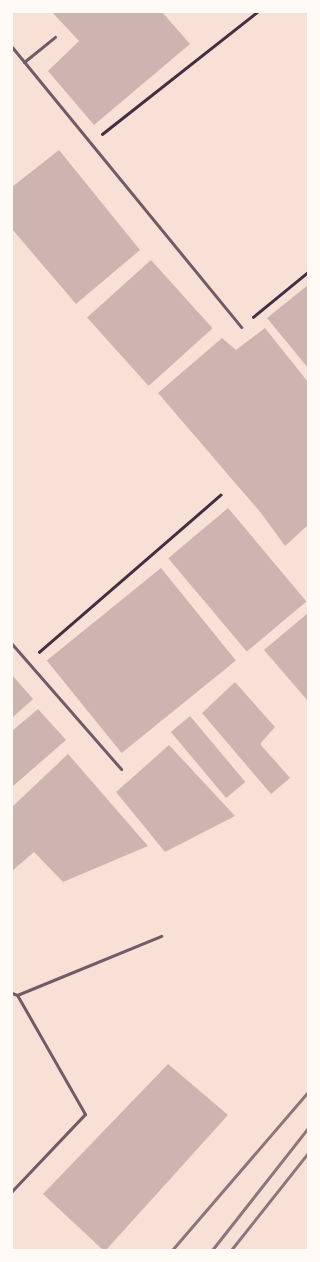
<!DOCTYPE html>
<style>
body{margin:0}
#map{position:relative;width:320px;height:1262px;overflow:hidden;background:#f7e1d7;font-family:"Public Sans",sans-serif}
div>[style]{position:absolute}
.building>*{inset:0;background:#ccb4b1;transform-origin:0 0}
.path>*{height:2.5px;margin:-1.25px;padding:0 1.25px;transform-origin:1.25px;border-radius:1.25px;background:#4a2c40}
.service>*{height:3px;margin:-1.5px;padding:0 1.5px;transform-origin:1.5px;border-radius:1.5px;background:#755966}
.rail>*{height:3px;margin:-1.5px;padding:0 1.5px;transform-origin:1.5px;border-radius:1.5px;background:#8f747c}
span{translate:-50% -50%;white-space:nowrap;text-align:center;line-height:1.15;-webkit-text-stroke:4px #fffaf5;paint-order:stroke}
.frame{position:absolute;inset:0;border:13px solid #fffaf5;pointer-events:none}
</style>
<div id="map">
<div class="building">
<div style="clip-path:polygon(52px 12px,162px 12px,190px 44px,94px 125px,48px 71px,79px 41px)"></div>
<div style="clip-path:polygon(59px 150px,140px 250px,76px 304px,12px 229px,12px 187px)"></div>
<div style="left:151px;top:260px;width:92px;height:86px;rotate:48deg"></div>
<div style="clip-path:polygon(308px 285px,308px 368px,267px 318px)"></div>
<div style="clip-path:polygon(265px 328px,308px 382px,308px 525px,285px 546px,261px 513px,158px 393px,222px 338px,236px 350px)"></div>
<div style="left:228px;top:508px;width:122px;height:78px;rotate:50deg"></div>
<div style="left:161px;top:568px;width:119px;height:147px;rotate:51deg"></div>
<div style="clip-path:polygon(308px 613px,308px 701px,264px 650px)"></div>
<div style="clip-path:polygon(12px 675px,33px 699px,12px 718px)"></div>
<div style="clip-path:polygon(235px 682px,275px 727px,260px 744px,290px 778px,271px 794px,202px 713px)"></div>
<div style="clip-path:polygon(38px 709px,66px 740px,12px 787px,12px 731px)"></div>
<div style="left:190px;top:716px;width:86px;height:25px;rotate:50deg"></div>
<div style="clip-path:polygon(169px 745px,235px 816px,165px 852px,116px 792px)"></div>
<div style="clip-path:polygon(68px 754px,148px 846px,63px 882px,34px 852px,12px 871px,12px 807px)"></div>
<div style="clip-path:polygon(168px 1064px,228px 1115px,106px 1250px,103px 1250px,43px 1194px)"></div>
</div>
<div class="path">
<div style="left:102px;top:134px;width:197px;rotate:-38.2deg"></div>
<div style="left:253px;top:317px;width:71px;rotate:-39.3deg"></div>
<div style="left:39px;top:652px;width:240px;rotate:-40.9deg"></div>
</div>
<div class="service">
<div style="left:12px;top:47px;width:362px;rotate:50.7deg"></div>
<div style="left:24px;top:62px;width:40px;rotate:-39deg"></div>
<div style="left:12px;top:644px;width:166px;rotate:48.9deg"></div>
<div style="left:12px;top:993px;width:5px;rotate:22deg"></div>
<div style="left:17px;top:995px;width:156px;rotate:-22.3deg"></div>
<div style="left:12px;top:1191px;width:106px;rotate:-46.5deg"></div>
<div style="left:85px;top:1114px;width:137px;rotate:-119.7deg"></div>
</div>
<div class="rail">
<div style="left:172px;top:1250px;width:208px;rotate:-49.3deg"></div>
<div style="left:212px;top:1250px;width:155px;rotate:-51.8deg"></div>
<div style="left:231px;top:1250px;width:124px;rotate:-51.6deg"></div>
</div>
<div class="frame"></div>
</div>
